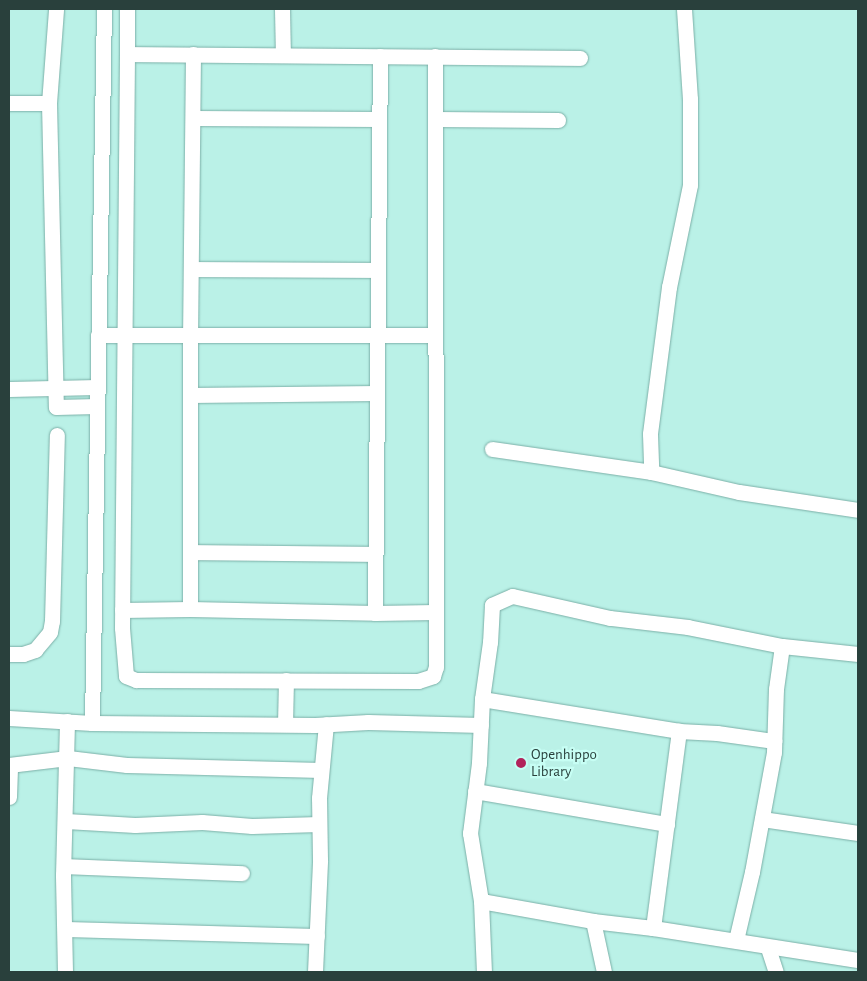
<!DOCTYPE html>
<style>
body{margin:0}
#map{position:relative;width:867px;height:981px;overflow:hidden;background:#baf1e7;font-family:"Alegreya Sans",sans-serif}
div>[style]{position:absolute}
.roads{filter:drop-shadow(0 0 1px #7bafa7) drop-shadow(0 0 1px #7bafa7)}
.minor>*{height:15px;margin:-7.5px;padding:0 7.5px;transform-origin:7.5px;border-radius:7.5px;background:#fff}
.dots>*{width:14px;height:14px;translate:-50% -50%;box-sizing:border-box;border:2px solid #c7fef4;border-radius:50%}
span{translate:-50% -50%;white-space:nowrap;text-align:center;line-height:1.15;-webkit-text-stroke:4.5px #c7fef4;paint-order:stroke}
.poi-label{font-size:15px;color:#29403c}
.left{translate:0 -50%;text-align:left}
.frame{position:absolute;inset:0;border:10px solid #29403c;pointer-events:none}
</style>
<div id="map">
<div class="roads">
<div class="minor">
<div style="left:127px;top:9px;width:45px;rotate:90deg"></div>
<div style="left:127px;top:54px;width:453px;rotate:0.5deg"></div>
<div style="left:282px;top:9px;width:46px;rotate:88.8deg"></div>
<div style="left:684px;top:9px;width:90px;rotate:86.2deg"></div>
<div style="left:690px;top:99px;width:86px;rotate:90deg"></div>
<div style="left:690px;top:185px;width:104px;rotate:101.6deg"></div>
<div style="left:669px;top:287px;width:148px;rotate:97.4deg"></div>
<div style="left:650px;top:434px;width:38px;rotate:88deg"></div>
<div style="left:651px;top:472px;width:90px;rotate:12.8deg"></div>
<div style="left:739px;top:492px;width:120px;rotate:8.6deg"></div>
<div style="left:127px;top:54px;width:574px;rotate:90.5deg"></div>
<div style="left:122px;top:628px;width:48px;rotate:85.2deg"></div>
<div style="left:126px;top:676px;width:11px;rotate:22deg"></div>
<div style="left:136px;top:680px;width:282px;rotate:0.2deg"></div>
<div style="left:418px;top:681px;width:16px;rotate:-18deg"></div>
<div style="left:433px;top:676px;width:9px;rotate:-72deg"></div>
<div style="left:436px;top:667px;width:611px;rotate:-90.09deg"></div>
<div style="left:193px;top:54px;width:280px;rotate:90.6deg"></div>
<div style="left:190px;top:334px;width:275px;rotate:90deg"></div>
<div style="left:190px;top:609px;width:185px;rotate:1.2deg"></div>
<div style="left:375px;top:613px;width:60px;rotate:-1deg"></div>
<div style="left:9px;top:103px;width:40px"></div>
<div style="left:49px;top:103px;width:94px;rotate:-85.7deg"></div>
<div style="left:49px;top:103px;width:304px;rotate:88.7deg"></div>
<div style="left:56px;top:407px;width:41px;rotate:-1.4deg"></div>
<div style="left:193px;top:118px;width:186px;rotate:0.3deg"></div>
<div style="left:435px;top:119px;width:123px;rotate:0.5deg"></div>
<div style="left:191px;top:269px;width:187px;rotate:0.3deg"></div>
<div style="left:98px;top:335px;width:337px"></div>
<div style="left:9px;top:389px;width:88px;rotate:-1.3deg"></div>
<div style="left:190px;top:395px;width:187px;rotate:-0.6deg"></div>
<div style="left:492px;top:449px;width:161px;rotate:8.2deg"></div>
<div style="left:190px;top:552px;width:185px;rotate:0.6deg"></div>
<div style="left:122px;top:610px;width:68px;rotate:-0.8deg"></div>
<div style="left:375px;top:613px;width:557px;rotate:-89.49deg"></div>
<div style="left:9px;top:654px;width:14px"></div>
<div style="left:23px;top:654px;width:13px;rotate:-18deg"></div>
<div style="left:35px;top:650px;width:23px;rotate:-50deg"></div>
<div style="left:50px;top:632px;width:11px;rotate:-80deg"></div>
<div style="left:52px;top:621px;width:186px;rotate:-88.5deg"></div>
<div style="left:858px;top:654px;width:76px;rotate:-174deg"></div>
<div style="left:782px;top:646px;width:96px;rotate:-168.6deg"></div>
<div style="left:688px;top:627px;width:79px;rotate:-173.4deg"></div>
<div style="left:610px;top:618px;width:100px;rotate:-167.3deg"></div>
<div style="left:512px;top:596px;width:22px;rotate:156deg"></div>
<div style="left:492px;top:605px;width:37px;rotate:93deg"></div>
<div style="left:490px;top:642px;width:58px;rotate:98deg"></div>
<div style="left:482px;top:699px;width:64px;rotate:92.7deg"></div>
<div style="left:479px;top:763px;width:71px;rotate:97.3deg"></div>
<div style="left:470px;top:833px;width:69px;rotate:80.8deg"></div>
<div style="left:481px;top:901px;width:114px;rotate:10.1deg"></div>
<div style="left:593px;top:921px;width:60px;rotate:6.7deg"></div>
<div style="left:653px;top:928px;width:207px;rotate:8.9deg"></div>
<div style="left:482px;top:699px;width:200px;rotate:9.2deg"></div>
<div style="left:679px;top:731px;width:38px;rotate:3deg"></div>
<div style="left:717px;top:733px;width:58px;rotate:8deg"></div>
<div style="left:9px;top:718px;width:83px;rotate:3.4deg"></div>
<div style="left:92px;top:723px;width:223px;rotate:0.5deg"></div>
<div style="left:315px;top:725px;width:53px;rotate:-3.2deg"></div>
<div style="left:368px;top:722px;width:113px;rotate:1.5deg"></div>
<div style="left:92px;top:723px;width:714px;rotate:-89.04deg"></div>
<div style="left:285px;top:724px;width:44px;rotate:-88.7deg"></div>
<div style="left:9px;top:765px;width:59px;rotate:-6.8deg"></div>
<div style="left:68px;top:758px;width:59px;rotate:6.8deg"></div>
<div style="left:127px;top:765px;width:194px;rotate:1.5deg"></div>
<div style="left:475px;top:791px;width:195px;rotate:9.8deg"></div>
<div style="left:9px;top:797px;width:32px;rotate:-88deg"></div>
<div style="left:762px;top:819px;width:97px;rotate:8.3deg"></div>
<div style="left:66px;top:821px;width:69px;rotate:3.3deg"></div>
<div style="left:135px;top:825px;width:67px;rotate:-2.6deg"></div>
<div style="left:202px;top:822px;width:50px;rotate:4.6deg"></div>
<div style="left:252px;top:826px;width:67px;rotate:-1.7deg"></div>
<div style="left:64px;top:866px;width:178px;rotate:2.3deg"></div>
<div style="left:481px;top:901px;width:71px;rotate:87.6deg"></div>
<div style="left:593px;top:921px;width:52px;rotate:77.8deg"></div>
<div style="left:653px;top:928px;width:199px;rotate:-82.5deg"></div>
<div style="left:65px;top:929px;width:252px;rotate:1.6deg"></div>
<div style="left:736px;top:940px;width:70px;rotate:-76.8deg"></div>
<div style="left:752px;top:872px;width:122px;rotate:-79.6deg"></div>
<div style="left:774px;top:752px;width:63px;rotate:-88.2deg"></div>
<div style="left:776px;top:689px;width:43px;rotate:-82.1deg"></div>
<div style="left:768px;top:948px;width:25px;rotate:72deg"></div>
<div style="left:65px;top:972px;width:97px;rotate:-91.2deg"></div>
<div style="left:63px;top:875px;width:154px;rotate:-88.5deg"></div>
<div style="left:315px;top:972px;width:112px;rotate:-87.4deg"></div>
<div style="left:320px;top:860px;width:62px;rotate:-90.9deg"></div>
<div style="left:319px;top:798px;width:74px;rotate:-84.6deg"></div>
</div>
</div>
<div class="dots">
<div style="left:521px;top:763px;background:#b1235b"></div>
</div>
<div class="poi-label">
<span class="left" style="left:531px;top:763px">Openhippo<br>Library</span>
</div>
<div class="frame"></div>
</div>
